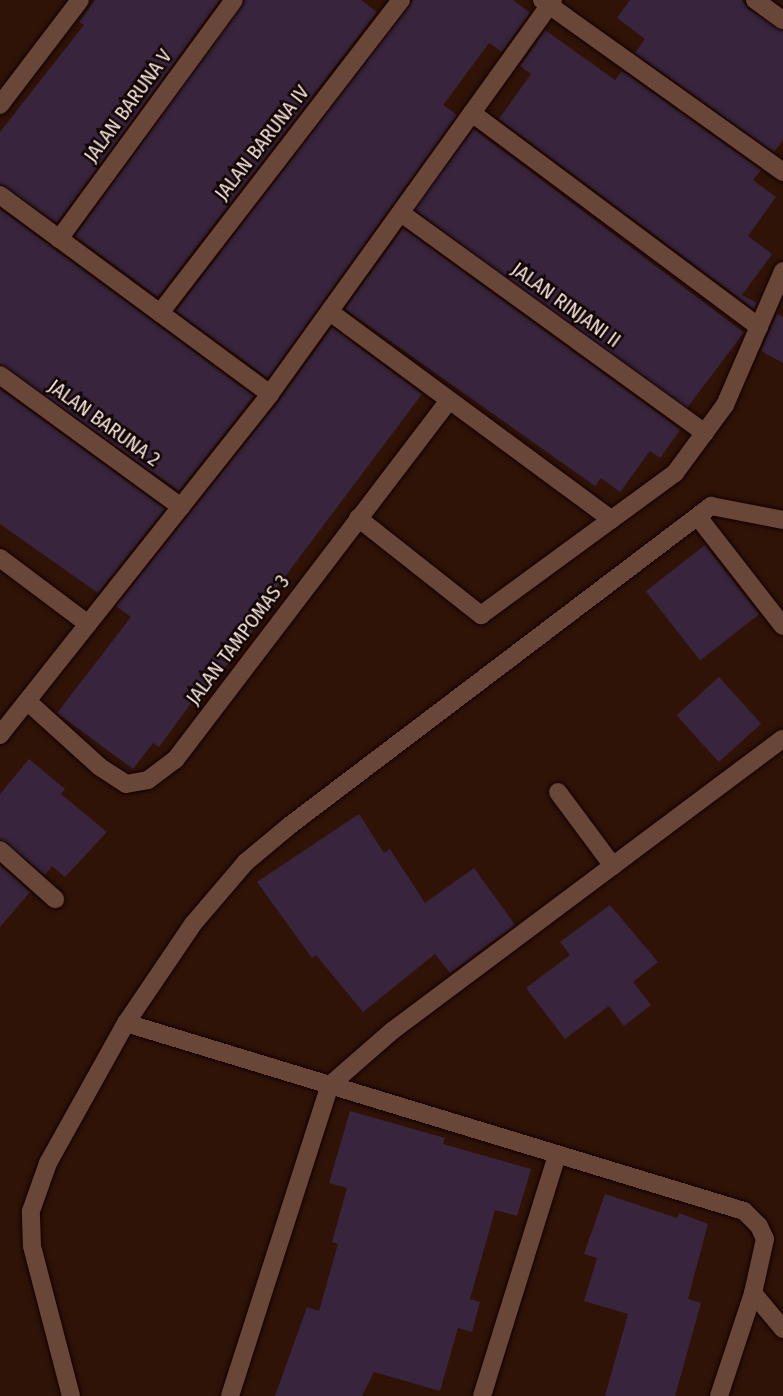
<!DOCTYPE html>
<style>
body{margin:0}
#map{position:relative;width:783px;height:1396px;overflow:hidden;background:#2f1307;font-family:"Fira Sans Condensed",sans-serif}
div>[style]{position:absolute}
.building>*{inset:0;background:#38253d;transform-origin:0 0}
.roads{filter:drop-shadow(0 0 2px #150100) drop-shadow(0 0 2px #150100)}
.minor>*{height:18px;margin:-9px;padding:0 9px;transform-origin:9px;border-radius:9px;background:#684739}
span{translate:-50% -50%;white-space:nowrap;text-align:center;line-height:1.15;-webkit-text-stroke:5px #0f0402;paint-order:stroke}
.street-label{font-size:20px;color:#f7e3db}
</style>
<div id="map">
<div class="building">
<div style="clip-path:polygon(95px 0,220px 0,57px 223px,0 184px,0 132px,84px 25px,79px 22px)"></div>
<div style="clip-path:polygon(245px 0,361px 0,377px 12px,158px 297px,75px 236px)"></div>
<div style="clip-path:polygon(413px 0,513px 0,530px 13px,502px 52px,489px 43px,443px 105px,457px 115px,268px 378px,176px 311px)"></div>
<div style="clip-path:polygon(630px 0,742px 0,748px 9px,783px 31px,783px 140px,774px 152px,635px 53px,645px 39px,617px 18px)"></div>
<div style="clip-path:polygon(545px 30px,615px 80px,622px 71px,761px 170px,753px 180px,776px 197px,748px 236px,772px 254px,742px 295px,757px 303px,754px 309px,499px 119px,531px 74px,520px 66px)"></div>
<div style="left:474px;top:129px;width:338px;height:100px;rotate:37deg"></div>
<div style="clip-path:polygon(0 209px,254px 396px,179px 491px,0 364px)"></div>
<div style="clip-path:polygon(403px 228px,674px 425px,680px 430px,660px 458px,650px 451px,620px 492px,601px 478px,595px 486px,345px 309px)"></div>
<div style="clip-path:polygon(777px 314px,783px 317px,783px 363px,761px 351px)"></div>
<div style="clip-path:polygon(332px 327px,422px 394px,247px 627px,253px 631px,236px 654px,206px 690px,203px 687px,159px 747px,153px 743px,133px 769px,57px 713px,131px 617px,116px 606px,279px 401px)"></div>
<div style="clip-path:polygon(0 389px,165px 509px,98px 593px,0 524px)"></div>
<div style="left:705px;top:545px;width:88px;height:75px;rotate:52deg"></div>
<div style="left:719px;top:677px;width:63px;height:57px;rotate:48deg"></div>
<div style="clip-path:polygon(29px 759px,65px 789px,61px 794px,107px 832px,65px 877px,52px 866px,45px 875px,0 839px,0 794px)"></div>
<div style="clip-path:polygon(359px 814px,384px 853px,390px 849px,425px 903px,474px 868px,515px 925px,450px 973px,435px 954px,363px 1012px,316px 955px,312px 958px,257px 882px)"></div>
<div style="clip-path:polygon(0 865px,30px 892px,0 927px)"></div>
<div style="clip-path:polygon(610px 905px,658px 962px,633px 982px,651px 1005px,624px 1026px,609px 1006px,565px 1039px,526px 988px,570px 955px,560px 942px)"></div>
<div style="clip-path:polygon(350px 1111px,445px 1138px,443px 1144px,531px 1169px,517px 1216px,495px 1210px,470px 1299px,480px 1302px,472px 1332px,458px 1328px,440px 1391px,374px 1372px,362px 1396px,275px 1396px,307px 1307px,319px 1311px,338px 1244px,332px 1242px,347px 1188px,329px 1183px)"></div>
<div style="clip-path:polygon(605px 1194px,677px 1218px,679px 1213px,708px 1224px,688px 1299px,701px 1303px,675px 1396px,605px 1396px,628px 1314px,584px 1301px,597px 1258px,584px 1254px)"></div>
</div>
<div class="roads">
<div class="minor">
<div style="left:542px;top:0;width:296px;rotate:35.5deg"></div>
<div style="left:755px;top:0;width:34px;rotate:36deg"></div>
<div style="left:0;top:105px;width:132px;rotate:-52.7deg"></div>
<div style="left:472px;top:113px;width:358px;rotate:36.7deg"></div>
<div style="left:0;top:195px;width:335px;rotate:36.4deg"></div>
<div style="left:401px;top:213px;width:375px;rotate:35.9deg"></div>
<div style="left:59px;top:239px;width:296px;rotate:-53.8deg"></div>
<div style="left:330px;top:312px;width:350px;rotate:36.4deg"></div>
<div style="left:160px;top:313px;width:395px;rotate:-52.4deg"></div>
<div style="left:0;top:375px;width:224px;rotate:36.1deg"></div>
<div style="left:698px;top:517px;width:138px;rotate:52.1deg"></div>
<div style="left:358px;top:518px;width:157px;rotate:38.3deg"></div>
<div style="left:481px;top:615px;width:240px;rotate:-36.2deg"></div>
<div style="left:675px;top:473px;width:84px;rotate:-53.7deg"></div>
<div style="left:725px;top:405px;width:146px;rotate:-66.6deg"></div>
<div style="left:0;top:558px;width:110px;rotate:36.9deg"></div>
<div style="left:27px;top:701px;width:98px;rotate:42.1deg"></div>
<div style="left:100px;top:767px;width:31px;rotate:33deg"></div>
<div style="left:126px;top:784px;width:22px;rotate:-10deg"></div>
<div style="left:148px;top:780px;width:34px;rotate:-37deg"></div>
<div style="left:175px;top:760px;width:452px;rotate:-52.7deg"></div>
<div style="left:0;top:735px;width:435px;rotate:-51.6deg"></div>
<div style="left:270px;top:394px;width:485px;rotate:-54.3deg"></div>
<div style="left:558px;top:792px;width:92px;rotate:53.4deg"></div>
<div style="left:0;top:850px;width:74px;rotate:41.7deg"></div>
<div style="left:126px;top:1023px;width:646px;rotate:16.92deg"></div>
<div style="left:744px;top:1211px;width:21px;rotate:45deg"></div>
<div style="left:759px;top:1226px;width:14px;rotate:65deg"></div>
<div style="left:765px;top:1239px;width:55px;rotate:102.5deg"></div>
<div style="left:753px;top:1293px;width:47px;rotate:50.2deg"></div>
<div style="left:71px;top:1396px;width:155px;rotate:-104.6deg"></div>
<div style="left:32px;top:1246px;width:35px;rotate:-92deg"></div>
<div style="left:31px;top:1211px;width:51px;rotate:-70.5deg"></div>
<div style="left:48px;top:1163px;width:160px;rotate:-60.9deg"></div>
<div style="left:126px;top:1023px;width:120px;rotate:-55.9deg"></div>
<div style="left:193px;top:924px;width:82px;rotate:-49.5deg"></div>
<div style="left:246px;top:862px;width:56px;rotate:-39.9deg"></div>
<div style="left:289px;top:826px;width:530px;rotate:-37.17deg"></div>
<div style="left:711px;top:506px;width:73px;rotate:11deg"></div>
<div style="left:230px;top:1396px;width:327px;rotate:-72.2deg"></div>
<div style="left:330px;top:1085px;width:82px;rotate:-41.1deg"></div>
<div style="left:392px;top:1031px;width:488px;rotate:-36.8deg"></div>
<div style="left:482px;top:1396px;width:252px;rotate:-72.7deg"></div>
<div style="left:719px;top:1396px;width:108px;rotate:-71.7deg"></div>
</div>
</div>
<div class="street-label">
<span style="left:128px;top:106px;rotate:-54deg">JALAN BARUNA V</span>
<span style="left:262px;top:143px;rotate:-52deg">JALAN BARUNA IV</span>
<span style="left:566px;top:305px;rotate:36deg">JALAN RINJANI II</span>
<span style="left:104px;top:423px;rotate:36deg">JALAN BARUNA 2</span>
<span style="left:238px;top:640px;rotate:-53deg">JALAN TAMPOMAS 3</span>
</div>
</div>
